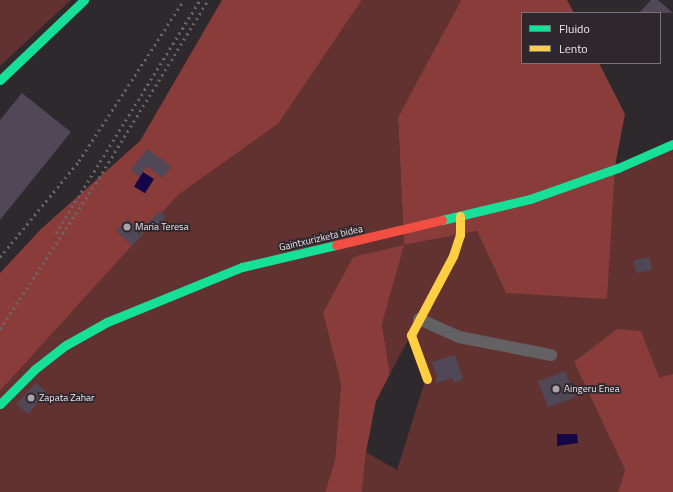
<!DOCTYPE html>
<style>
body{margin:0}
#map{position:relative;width:673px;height:492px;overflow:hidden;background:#2d292d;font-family:"Titillium Web",sans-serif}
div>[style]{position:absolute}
.green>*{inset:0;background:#623230}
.forest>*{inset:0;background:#893c3a}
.water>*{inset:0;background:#150649;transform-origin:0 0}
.building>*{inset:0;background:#504757;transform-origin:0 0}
.street>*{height:12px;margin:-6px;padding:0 6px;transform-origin:6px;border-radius:6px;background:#636163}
.fast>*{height:9px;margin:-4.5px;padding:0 4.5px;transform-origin:4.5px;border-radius:4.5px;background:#16e098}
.slow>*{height:9px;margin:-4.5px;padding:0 4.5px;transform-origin:4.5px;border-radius:4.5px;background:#ffcf43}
.jam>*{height:9px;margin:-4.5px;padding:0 4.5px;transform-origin:4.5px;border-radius:4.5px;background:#f24e42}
.rail>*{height:3px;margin-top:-1.5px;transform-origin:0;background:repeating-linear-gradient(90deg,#6a6869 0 2px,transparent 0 6px)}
.dots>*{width:11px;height:11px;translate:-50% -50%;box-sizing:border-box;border:2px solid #2f272e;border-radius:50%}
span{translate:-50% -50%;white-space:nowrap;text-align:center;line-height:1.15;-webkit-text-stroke:3.5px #2f272e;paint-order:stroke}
.poi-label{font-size:10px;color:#ece6eb}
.left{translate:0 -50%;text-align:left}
.street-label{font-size:10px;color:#ece6eb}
.legend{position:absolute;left:521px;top:12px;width:140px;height:52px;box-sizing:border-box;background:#2f272e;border:1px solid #7b737a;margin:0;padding:5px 7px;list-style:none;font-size:12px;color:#ece6eb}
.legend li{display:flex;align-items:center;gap:8px;height:20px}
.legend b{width:20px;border:1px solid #7b737a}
</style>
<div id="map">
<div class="green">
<div style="clip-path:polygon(0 0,71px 0,0 66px)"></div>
<div style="clip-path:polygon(362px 0,461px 0,398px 117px,404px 245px,477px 231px,506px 293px,615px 166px,673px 147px,673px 374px,659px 377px,574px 362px,625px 470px,618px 492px,362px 492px,366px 452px,397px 470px,424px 384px,408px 340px,390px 374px,382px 324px,403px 246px,323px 313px,341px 384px,335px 460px,325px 492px,0 492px,0 391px,178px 195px,278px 124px)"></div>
</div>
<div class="forest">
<div style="clip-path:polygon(222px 0,362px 0,278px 124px,178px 195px,0 391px,0 273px,41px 229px,140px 141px)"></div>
<div style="clip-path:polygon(461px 0,567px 0,574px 13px,522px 13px,522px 63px,599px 63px,625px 114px,615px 166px,607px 299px,506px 293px,477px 231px,404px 245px,382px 324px,390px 374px,376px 401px,366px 452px,362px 492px,325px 492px,335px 460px,341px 384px,323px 313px,353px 257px,404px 245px,398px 117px)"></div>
<div style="clip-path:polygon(617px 329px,641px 331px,659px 377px,673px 374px,673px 492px,618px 492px,625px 470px,574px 362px)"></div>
</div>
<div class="water">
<div style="left:143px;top:172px;width:13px;height:17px;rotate:32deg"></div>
<div style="clip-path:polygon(557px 434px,577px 434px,578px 443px,557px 446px)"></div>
</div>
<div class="building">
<div style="clip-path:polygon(651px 0,658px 0,673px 13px,639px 13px)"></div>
<div style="clip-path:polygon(22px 93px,71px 132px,0 220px,0 120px)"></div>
<div style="clip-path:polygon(147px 149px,171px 166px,163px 178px,147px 166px,139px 177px,131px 170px)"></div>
<div style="left:160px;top:211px;width:8px;height:20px;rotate:45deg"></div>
<div style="left:127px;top:219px;width:22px;height:16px;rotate:43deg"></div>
<div style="left:649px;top:257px;width:13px;height:16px;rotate:77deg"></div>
<div style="clip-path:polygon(455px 355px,463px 379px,454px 383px,453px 378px,436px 383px,437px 376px,432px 362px)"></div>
<div style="left:565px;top:371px;width:28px;height:29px;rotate:69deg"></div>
<div style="clip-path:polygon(36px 383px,46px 392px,28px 414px,16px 404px)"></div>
</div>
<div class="street">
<div style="left:419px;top:319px;width:44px;rotate:24.2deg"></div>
<div style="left:459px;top:337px;width:94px;rotate:11.1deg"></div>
</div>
<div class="fast">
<div style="left:0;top:80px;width:116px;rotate:-43.6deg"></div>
<div style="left:442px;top:220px;width:90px;rotate:-13.4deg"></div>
<div style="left:530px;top:199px;width:93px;rotate:-19.4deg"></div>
<div style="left:618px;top:168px;width:60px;rotate:-23.6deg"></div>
<div style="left:0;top:404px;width:49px;rotate:-45deg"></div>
<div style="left:35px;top:369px;width:39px;rotate:-38deg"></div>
<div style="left:66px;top:345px;width:47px;rotate:-29.3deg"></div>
<div style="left:107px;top:322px;width:146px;rotate:-22.2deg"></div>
<div style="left:242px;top:267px;width:97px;rotate:-13.2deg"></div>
</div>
<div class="slow">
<div style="left:427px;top:379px;width:47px;rotate:-110deg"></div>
<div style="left:411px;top:335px;width:89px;rotate:-62deg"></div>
<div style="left:453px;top:256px;width:22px;rotate:-72deg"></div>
<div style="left:460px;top:235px;width:19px;rotate:-90deg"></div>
</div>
<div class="jam">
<div style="left:336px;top:245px;width:109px;rotate:-13.3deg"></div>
</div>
<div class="rail">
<div style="left:56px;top:233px;width:274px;rotate:-58.3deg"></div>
<div style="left:0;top:257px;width:124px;rotate:-50.5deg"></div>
<div style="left:79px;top:161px;width:192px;rotate:-56.9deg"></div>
<div style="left:0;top:329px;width:181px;rotate:-56.7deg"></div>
<div style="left:99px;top:178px;width:209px;rotate:-58.5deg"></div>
</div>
<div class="dots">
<div style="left:127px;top:227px;background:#a9a4a8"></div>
<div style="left:556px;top:389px;background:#a9a4a8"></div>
<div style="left:31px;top:398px;background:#a9a4a8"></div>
</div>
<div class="poi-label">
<span class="left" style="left:135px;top:227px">Maria Teresa</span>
<span class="left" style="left:564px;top:389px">Aingeru Enea</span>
<span class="left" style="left:39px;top:398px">Zapata Zahar</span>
</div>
<div class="street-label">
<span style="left:321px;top:238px;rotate:-13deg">Gaintxurizketa bidea</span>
</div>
<ul class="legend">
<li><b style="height:5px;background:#16e098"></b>Fluido</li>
<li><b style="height:5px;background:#ffcf43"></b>Lento</li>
</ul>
</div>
